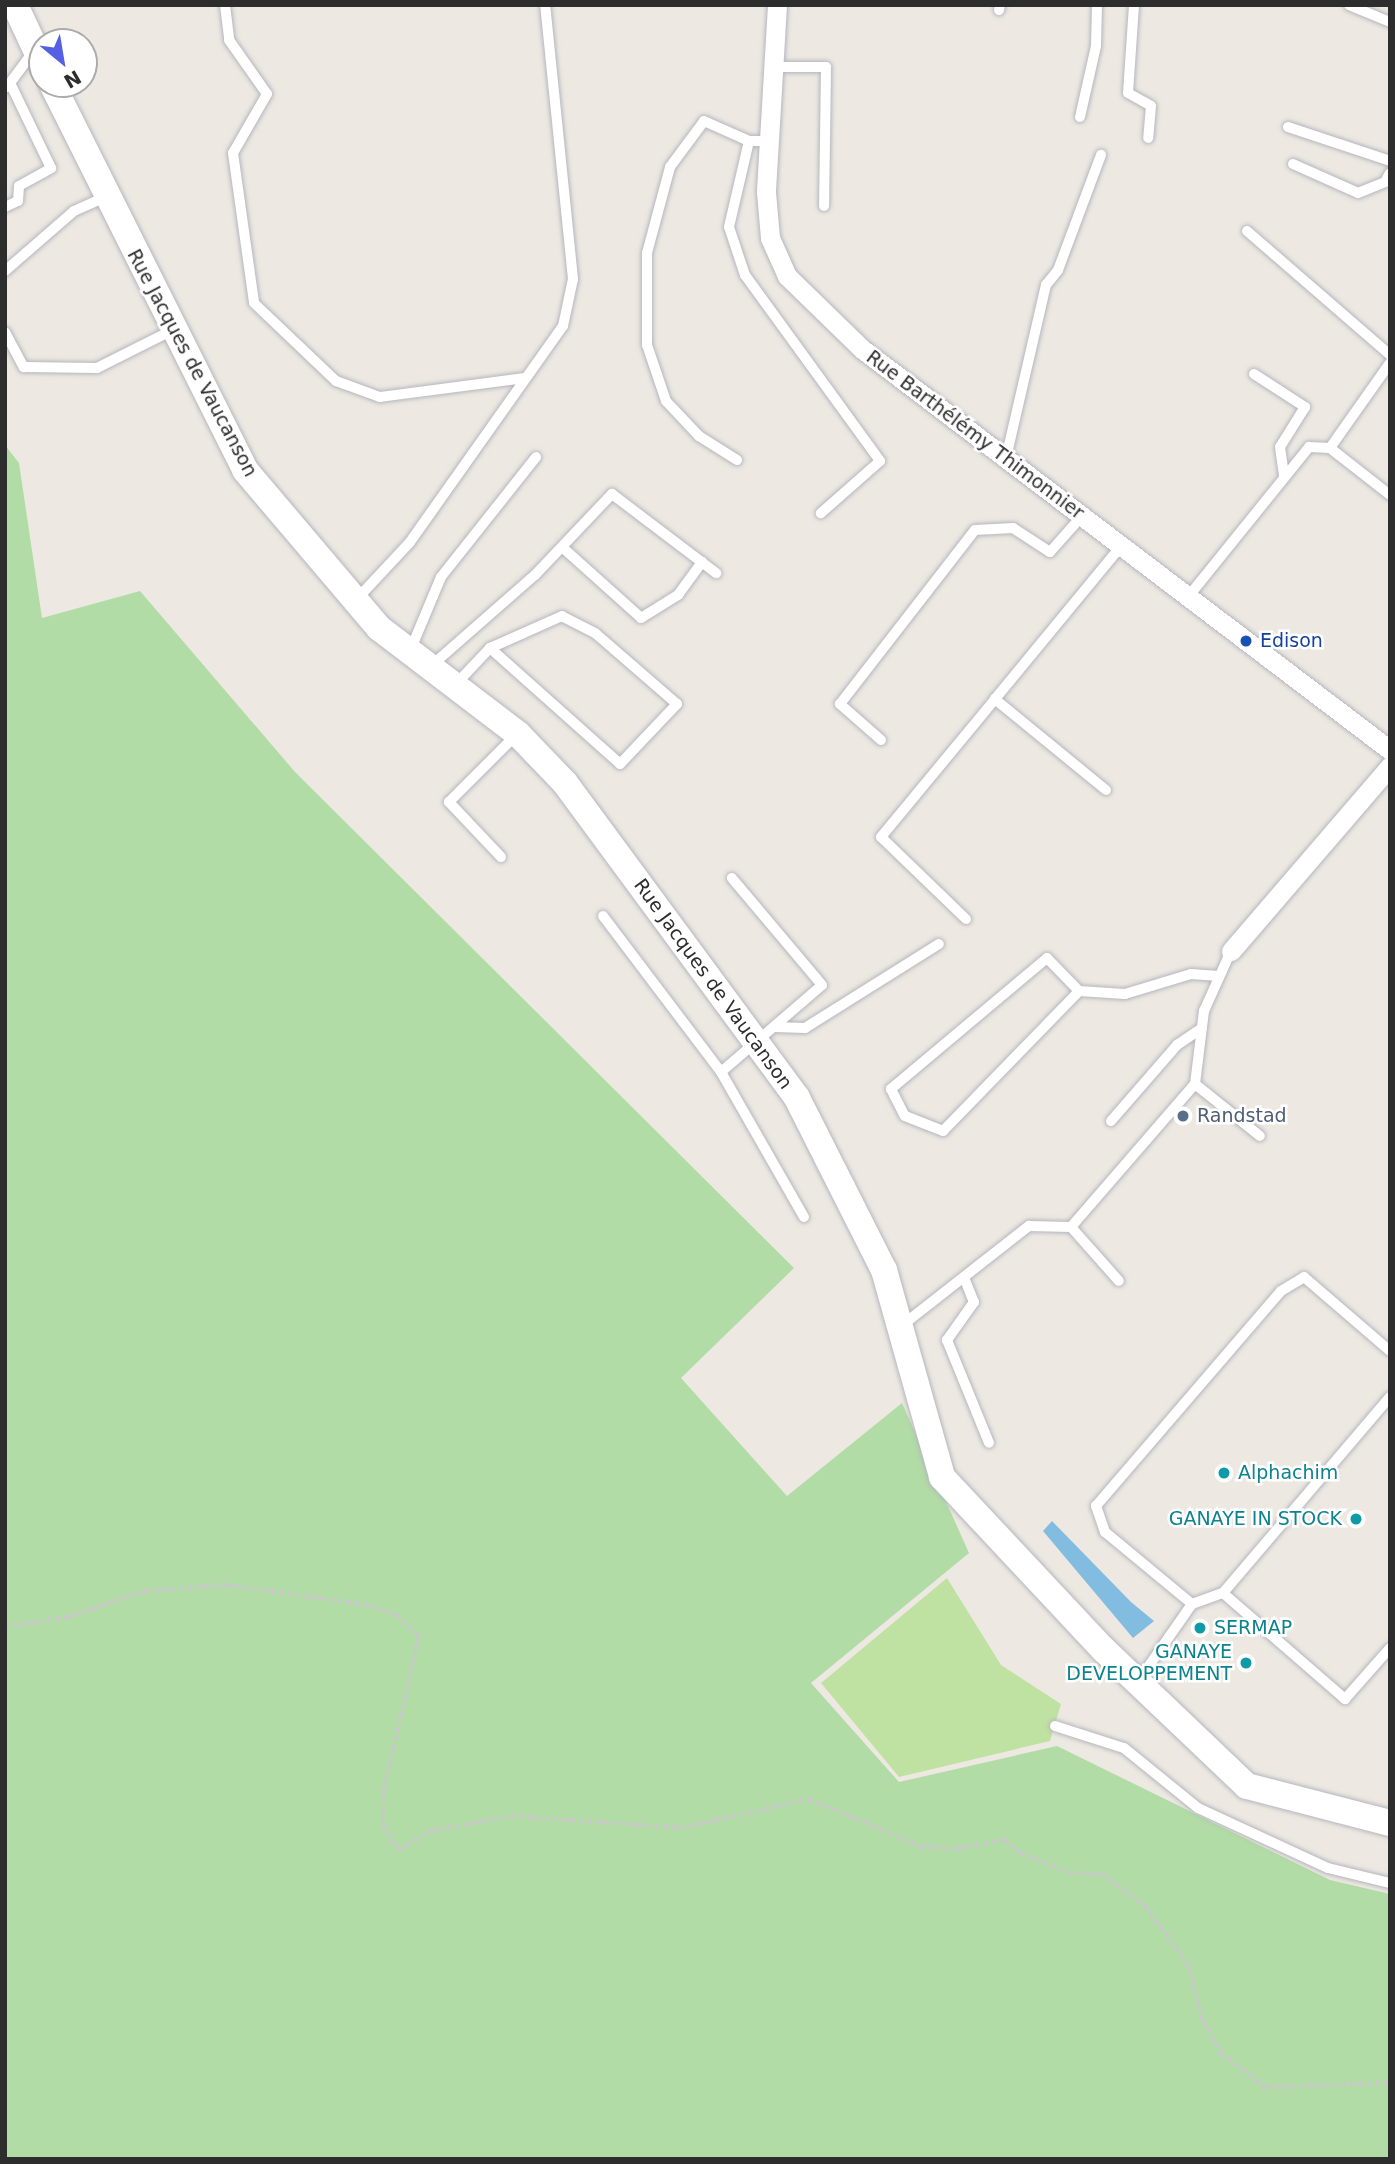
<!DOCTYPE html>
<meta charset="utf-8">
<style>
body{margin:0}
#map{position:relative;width:1395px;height:2164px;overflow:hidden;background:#ede9e2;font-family:"DejaVu Sans",sans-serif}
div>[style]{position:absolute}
.green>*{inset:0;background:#b1dca5}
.pitch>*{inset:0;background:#bfe2a2}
.water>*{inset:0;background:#82bce1}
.path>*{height:3.5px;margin-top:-1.75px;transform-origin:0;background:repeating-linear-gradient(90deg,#c8c8c8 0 5px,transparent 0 8.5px)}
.roads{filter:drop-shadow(0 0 2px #b5b6bf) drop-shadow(0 0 2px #b5b6bf)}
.lane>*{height:10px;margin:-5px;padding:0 5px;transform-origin:5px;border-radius:5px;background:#fff}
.street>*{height:19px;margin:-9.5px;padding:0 9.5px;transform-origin:9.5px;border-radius:9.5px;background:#fff}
.secondary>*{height:26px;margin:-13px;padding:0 13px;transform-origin:13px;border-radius:13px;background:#fff}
.dots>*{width:19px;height:19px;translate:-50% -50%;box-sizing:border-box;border:4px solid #fff;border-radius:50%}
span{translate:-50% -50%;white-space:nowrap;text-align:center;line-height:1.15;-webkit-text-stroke:5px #fff;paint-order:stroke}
.street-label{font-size:19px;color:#2d2d2d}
.transit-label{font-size:19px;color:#164399}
.left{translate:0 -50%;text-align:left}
.service-label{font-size:19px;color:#4e5e75}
.culture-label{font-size:19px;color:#0d838f}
.right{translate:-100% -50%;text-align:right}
.frame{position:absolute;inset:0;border:7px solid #2d2d2d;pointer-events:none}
.north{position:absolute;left:28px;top:28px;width:70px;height:70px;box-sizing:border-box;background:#fff;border:2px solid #ababab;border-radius:50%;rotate:150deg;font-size:19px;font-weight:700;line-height:28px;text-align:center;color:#2d2d2d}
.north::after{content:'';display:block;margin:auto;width:24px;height:32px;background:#5660e5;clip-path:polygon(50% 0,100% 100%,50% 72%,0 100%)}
</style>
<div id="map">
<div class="green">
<div style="clip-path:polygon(5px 445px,19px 463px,42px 618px,140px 591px,295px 772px,794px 1268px,681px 1378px,787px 1496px,902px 1403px,969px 1553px,811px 1683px,899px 1782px,1057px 1746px,1330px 1880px,1390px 1894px,1390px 2159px,5px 2159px)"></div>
</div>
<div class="pitch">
<div style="clip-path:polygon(947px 1578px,1001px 1665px,1061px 1704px,1050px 1741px,899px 1777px,821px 1683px)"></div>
</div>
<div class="water">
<div style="clip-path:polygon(1052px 1521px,1131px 1602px,1154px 1621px,1133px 1638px,1043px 1531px)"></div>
</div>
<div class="path">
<div style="left:5px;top:1627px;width:64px;rotate:-9deg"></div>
<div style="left:68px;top:1617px;width:81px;rotate:-18.7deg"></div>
<div style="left:145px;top:1591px;width:83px;rotate:-4.1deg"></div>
<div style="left:228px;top:1585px;width:142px;rotate:8.1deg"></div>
<div style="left:369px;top:1605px;width:30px;rotate:20deg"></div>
<div style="left:397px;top:1615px;width:31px;rotate:45deg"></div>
<div style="left:419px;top:1637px;width:158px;rotate:102.8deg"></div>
<div style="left:384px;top:1791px;width:34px;rotate:92deg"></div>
<div style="left:383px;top:1825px;width:29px;rotate:59deg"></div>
<div style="left:398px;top:1850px;width:37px;rotate:-31deg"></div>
<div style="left:430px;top:1831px;width:82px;rotate:-10.5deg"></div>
<div style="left:511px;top:1816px;width:170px;rotate:4deg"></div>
<div style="left:681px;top:1828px;width:131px;rotate:-12.8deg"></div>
<div style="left:809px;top:1799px;width:121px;rotate:22.9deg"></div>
<div style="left:920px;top:1846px;width:38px;rotate:5deg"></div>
<div style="left:958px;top:1849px;width:47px;rotate:-12.3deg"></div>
<div style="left:1004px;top:1839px;width:21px;rotate:41deg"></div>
<div style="left:1020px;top:1853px;width:53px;rotate:22.2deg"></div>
<div style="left:1069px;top:1873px;width:33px;rotate:2deg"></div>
<div style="left:1102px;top:1874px;width:54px;rotate:36.7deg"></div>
<div style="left:1145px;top:1906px;width:74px;rotate:53.7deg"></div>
<div style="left:1189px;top:1966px;width:57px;rotate:75.7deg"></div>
<div style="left:1203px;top:2021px;width:37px;rotate:61deg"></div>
<div style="left:1221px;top:2053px;width:56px;rotate:37.7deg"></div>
<div style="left:1265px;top:2087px;width:125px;rotate:-1.8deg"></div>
</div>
<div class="roads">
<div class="lane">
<div style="left:225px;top:5px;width:35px;rotate:83deg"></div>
<div style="left:229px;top:40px;width:66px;rotate:54.9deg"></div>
<div style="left:267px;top:94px;width:68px;rotate:120deg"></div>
<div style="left:233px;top:153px;width:151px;rotate:82deg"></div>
<div style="left:254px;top:303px;width:113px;rotate:43.6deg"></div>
<div style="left:336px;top:381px;width:47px;rotate:20deg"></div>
<div style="left:380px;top:397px;width:145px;rotate:-7.5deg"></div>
<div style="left:1134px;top:5px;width:88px;rotate:93.9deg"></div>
<div style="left:1128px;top:93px;width:26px;rotate:29deg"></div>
<div style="left:1151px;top:106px;width:32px;rotate:95deg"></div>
<div style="left:1349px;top:5px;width:44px;rotate:22.5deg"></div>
<div style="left:999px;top:10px;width:5px;rotate:-79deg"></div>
<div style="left:778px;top:67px;width:48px"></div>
<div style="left:826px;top:67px;width:139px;rotate:90.8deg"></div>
<div style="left:7px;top:87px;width:44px;rotate:-53.4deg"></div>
<div style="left:1080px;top:117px;width:73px;rotate:-77.3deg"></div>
<div style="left:1096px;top:46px;width:41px;rotate:-88.6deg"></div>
<div style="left:1288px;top:127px;width:108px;rotate:18.4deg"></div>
<div style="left:767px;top:141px;width:18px;rotate:180deg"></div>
<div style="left:749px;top:141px;width:88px;rotate:103.1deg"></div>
<div style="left:729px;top:227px;width:51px;rotate:71.6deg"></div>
<div style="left:745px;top:275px;width:230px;rotate:54deg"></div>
<div style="left:880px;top:461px;width:79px;rotate:138.6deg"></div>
<div style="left:1293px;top:164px;width:71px;rotate:24deg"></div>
<div style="left:1358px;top:193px;width:29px;rotate:-22deg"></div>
<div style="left:1385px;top:182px;width:10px;rotate:-61deg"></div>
<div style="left:5px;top:207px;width:14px;rotate:-25deg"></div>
<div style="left:18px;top:201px;width:15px;rotate:-86deg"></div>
<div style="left:19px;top:186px;width:37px;rotate:-29deg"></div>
<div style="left:51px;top:168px;width:92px;rotate:-115.7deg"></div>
<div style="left:1247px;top:231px;width:189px;rotate:40.9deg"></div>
<div style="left:5px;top:271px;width:91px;rotate:-41deg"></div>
<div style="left:74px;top:211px;width:34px;rotate:-24deg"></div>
<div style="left:5px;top:332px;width:40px;rotate:62deg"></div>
<div style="left:24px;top:367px;width:73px;rotate:0.8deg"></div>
<div style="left:97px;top:368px;width:83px;rotate:-26.6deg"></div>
<div style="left:1390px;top:363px;width:104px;rotate:125.2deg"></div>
<div style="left:1330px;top:448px;width:76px;rotate:38.1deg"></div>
<div style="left:1254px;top:374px;width:61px;rotate:32.9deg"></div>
<div style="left:1305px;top:407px;width:47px;rotate:122deg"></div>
<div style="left:1280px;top:447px;width:30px;rotate:82deg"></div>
<div style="left:1006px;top:458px;width:178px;rotate:-77deg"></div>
<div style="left:1046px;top:285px;width:19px;rotate:-51deg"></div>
<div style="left:1058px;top:270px;width:123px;rotate:-69.5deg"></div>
<div style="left:737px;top:460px;width:45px;rotate:-147.7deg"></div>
<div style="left:699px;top:436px;width:48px;rotate:-133.3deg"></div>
<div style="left:666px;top:401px;width:59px;rotate:-108.7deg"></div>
<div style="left:647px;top:345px;width:92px;rotate:-90deg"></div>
<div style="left:647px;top:253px;width:89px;rotate:-75deg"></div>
<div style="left:670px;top:167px;width:57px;rotate:-53.5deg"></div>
<div style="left:704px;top:121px;width:49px;rotate:24deg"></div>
<div style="left:562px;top:547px;width:106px;rotate:41.9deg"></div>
<div style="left:641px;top:618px;width:44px;rotate:-31.9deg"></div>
<div style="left:678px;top:595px;width:41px;rotate:-54deg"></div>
<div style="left:1188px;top:597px;width:193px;rotate:-51.1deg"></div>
<div style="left:1309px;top:447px;width:21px;rotate:3deg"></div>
<div style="left:356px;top:600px;width:79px;rotate:-47deg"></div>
<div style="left:410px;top:542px;width:265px;rotate:-54.7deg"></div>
<div style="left:563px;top:326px;width:48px;rotate:-78deg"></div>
<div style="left:573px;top:279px;width:275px;rotate:-95.8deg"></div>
<div style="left:410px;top:651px;width:80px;rotate:-67.3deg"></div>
<div style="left:441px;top:577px;width:153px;rotate:-51.6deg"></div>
<div style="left:431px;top:666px;width:138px;rotate:-41.2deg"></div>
<div style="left:535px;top:575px;width:112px;rotate:-46.5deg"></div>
<div style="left:612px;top:494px;width:131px;rotate:37.2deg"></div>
<div style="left:456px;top:684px;width:50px;rotate:-46.6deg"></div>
<div style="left:490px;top:648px;width:174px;rotate:41.7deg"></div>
<div style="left:620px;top:764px;width:83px;rotate:-46.5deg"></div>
<div style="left:677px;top:704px;width:108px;rotate:-139.1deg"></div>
<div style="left:595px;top:633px;width:37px;rotate:-153deg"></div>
<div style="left:562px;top:616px;width:79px;rotate:156deg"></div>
<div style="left:881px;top:740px;width:55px;rotate:-138.7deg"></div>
<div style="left:840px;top:704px;width:220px;rotate:-52.2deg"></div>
<div style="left:975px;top:530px;width:38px;rotate:-3deg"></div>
<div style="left:1013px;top:528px;width:44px;rotate:33deg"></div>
<div style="left:1050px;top:552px;width:48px;rotate:-48.4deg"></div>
<div style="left:1106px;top:790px;width:144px;rotate:-140.7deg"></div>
<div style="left:995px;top:699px;width:198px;rotate:-50.5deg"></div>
<div style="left:501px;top:857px;width:76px;rotate:-133.4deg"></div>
<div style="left:449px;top:802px;width:96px;rotate:-45deg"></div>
<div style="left:603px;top:916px;width:196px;rotate:52.9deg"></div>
<div style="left:721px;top:1072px;width:167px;rotate:60.2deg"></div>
<div style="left:966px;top:919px;width:118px;rotate:-136deg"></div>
<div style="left:881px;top:837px;width:179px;rotate:-50.4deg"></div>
<div style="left:1079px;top:991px;width:46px;rotate:-134.1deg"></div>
<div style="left:1047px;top:958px;width:204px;rotate:140deg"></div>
<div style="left:891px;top:1089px;width:30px;rotate:63deg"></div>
<div style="left:905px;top:1116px;width:41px;rotate:21.5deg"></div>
<div style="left:943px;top:1131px;width:195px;rotate:-45.8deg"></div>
<div style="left:1079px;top:991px;width:46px;rotate:3.7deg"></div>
<div style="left:1125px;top:994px;width:69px;rotate:-16.9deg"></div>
<div style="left:1191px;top:974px;width:28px;rotate:4deg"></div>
<div style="left:775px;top:1027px;width:30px;rotate:2deg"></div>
<div style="left:805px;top:1028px;width:158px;rotate:-32.1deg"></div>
<div style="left:721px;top:1072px;width:133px;rotate:-40.7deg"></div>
<div style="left:822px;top:985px;width:140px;rotate:-130.1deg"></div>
<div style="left:1195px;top:1084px;width:83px;rotate:38.7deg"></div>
<div style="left:1111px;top:1121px;width:101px;rotate:-49deg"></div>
<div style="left:1177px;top:1045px;width:30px;rotate:-34deg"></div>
<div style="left:1071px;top:1227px;width:72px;rotate:48.4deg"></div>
<div style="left:965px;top:1280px;width:24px;rotate:68deg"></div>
<div style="left:974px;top:1302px;width:47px;rotate:125.4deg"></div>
<div style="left:947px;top:1340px;width:111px;rotate:67.8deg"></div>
<div style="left:900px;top:1327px;width:164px;rotate:-38.1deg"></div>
<div style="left:1029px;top:1226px;width:42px;rotate:1.4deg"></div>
<div style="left:1071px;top:1227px;width:189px;rotate:-49.1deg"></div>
<div style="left:1195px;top:1084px;width:74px;rotate:-83deg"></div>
<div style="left:1204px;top:1011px;width:66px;rotate:-65.8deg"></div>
<div style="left:1223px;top:1593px;width:257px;rotate:-49.6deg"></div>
<div style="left:1192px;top:1604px;width:113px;rotate:-140.4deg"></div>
<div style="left:1105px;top:1532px;width:28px;rotate:-109deg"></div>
<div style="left:1096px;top:1506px;width:284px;rotate:-49.3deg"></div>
<div style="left:1281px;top:1291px;width:27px;rotate:-31deg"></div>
<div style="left:1304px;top:1277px;width:113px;rotate:40.7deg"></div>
<div style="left:1139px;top:1680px;width:93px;rotate:-55.1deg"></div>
<div style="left:1192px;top:1604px;width:33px;rotate:-20deg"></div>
<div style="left:1223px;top:1593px;width:162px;rotate:41deg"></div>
<div style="left:1345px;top:1699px;width:68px;rotate:-48.6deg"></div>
<div style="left:1055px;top:1726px;width:72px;rotate:17.7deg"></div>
<div style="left:1124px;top:1748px;width:95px;rotate:39deg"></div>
<div style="left:1198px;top:1808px;width:143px;rotate:24.8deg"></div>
<div style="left:1328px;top:1868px;width:64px;rotate:13.6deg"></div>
</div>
<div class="street">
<div style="left:777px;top:5px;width:187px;rotate:93.4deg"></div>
<div style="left:766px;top:192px;width:46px;rotate:85deg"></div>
<div style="left:770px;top:238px;width:42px;rotate:65.9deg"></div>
<div style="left:787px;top:276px;width:105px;rotate:44.2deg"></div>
<div style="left:862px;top:349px;width:663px;rotate:37.22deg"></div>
<div style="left:1231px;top:951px;width:244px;rotate:-49.3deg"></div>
</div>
<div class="secondary">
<div style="left:15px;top:5px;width:64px;rotate:65deg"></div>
<div style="left:52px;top:84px;width:432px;rotate:63.4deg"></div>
<div style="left:245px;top:470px;width:207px;rotate:49.7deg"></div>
<div style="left:379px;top:628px;width:175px;rotate:37.3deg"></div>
<div style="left:518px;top:734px;width:68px;rotate:46.2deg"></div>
<div style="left:565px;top:783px;width:391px;rotate:53.6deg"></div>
<div style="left:797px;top:1098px;width:193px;rotate:63.2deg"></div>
<div style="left:884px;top:1270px;width:215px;rotate:74.3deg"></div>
<div style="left:942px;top:1477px;width:237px;rotate:46.9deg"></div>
<div style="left:1104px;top:1650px;width:197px;rotate:43.6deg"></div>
<div style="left:1247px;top:1786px;width:148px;rotate:14.5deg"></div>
</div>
</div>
<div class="dots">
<div style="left:1246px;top:641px;background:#1a4fb4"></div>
<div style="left:1183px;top:1116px;background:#5c6f8a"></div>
<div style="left:1224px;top:1473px;background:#0f9aa8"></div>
<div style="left:1356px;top:1519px;background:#0f9aa8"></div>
<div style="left:1200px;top:1628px;background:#0f9aa8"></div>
<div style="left:1246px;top:1663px;background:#0f9aa8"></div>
</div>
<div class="street-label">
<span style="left:192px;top:363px;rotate:62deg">Rue Jacques de Vaucanson</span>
<span style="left:975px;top:435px;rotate:37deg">Rue Barthélémy Thimonnier</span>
<span style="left:713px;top:984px;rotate:54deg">Rue Jacques de Vaucanson</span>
</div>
<div class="transit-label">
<span class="left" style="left:1260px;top:641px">Edison</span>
</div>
<div class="service-label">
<span class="left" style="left:1197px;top:1116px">Randstad</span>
</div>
<div class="culture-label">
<span class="left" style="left:1238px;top:1473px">Alphachim</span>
<span class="right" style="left:1342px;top:1519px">GANAYE IN STOCK</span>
<span class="left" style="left:1214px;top:1628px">SERMAP</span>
<span class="right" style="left:1232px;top:1663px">GANAYE<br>DEVELOPPEMENT</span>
</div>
<div class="frame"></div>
<div class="north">N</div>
</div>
